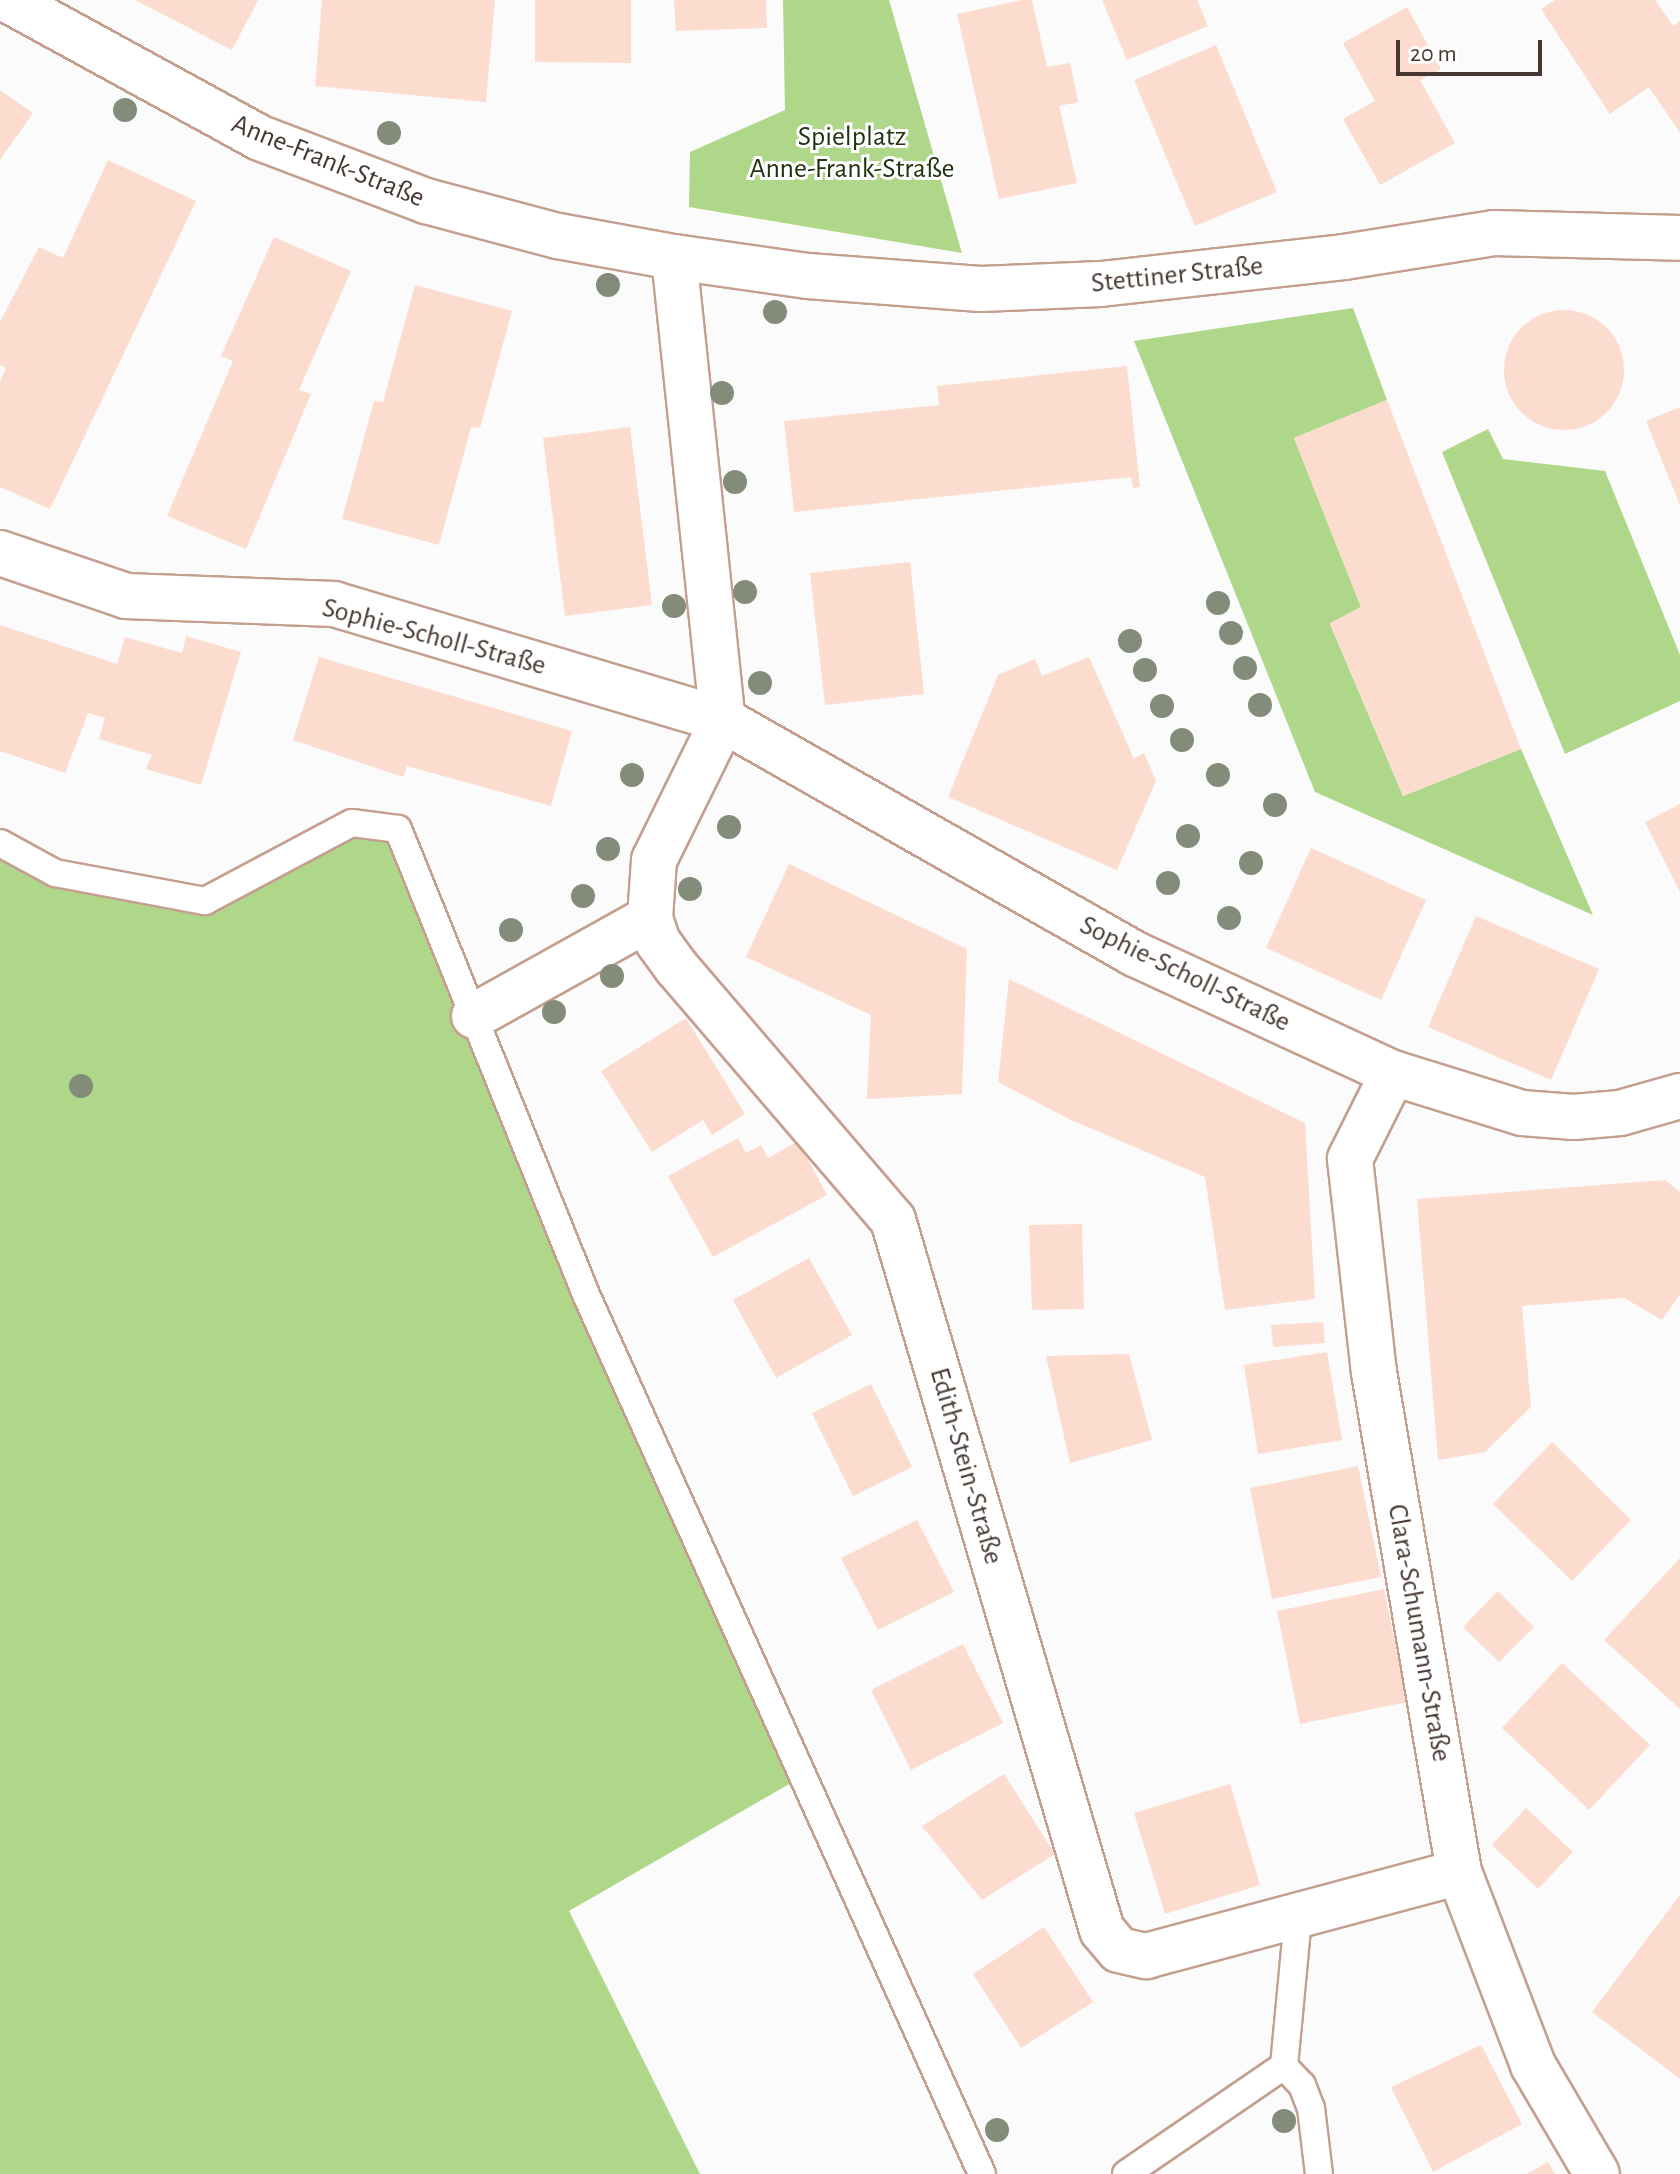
<!DOCTYPE html>
<html>
<head>
<meta charset="utf-8">
<style>
  body { margin:0 }
  #map { position:relative; width:1680px; height:2174px; overflow:hidden; background:#fbfbfb; font-family:"Alegreya Sans",sans-serif }
  div>[style] { position:absolute }
  .green>* { inset:0; background:#afd78a }
  .building>* { inset:0; background:#fcdccf }
  .round { border-radius:50% }
  .roads { filter:drop-shadow(2px 0 #c49f8f) drop-shadow(-2px 0 #c49f8f) drop-shadow(0 2px #c49f8f) drop-shadow(0 -2px #c49f8f) }
  .lane>* { height:26px; margin:-13px; padding:0 13px; transform-origin:13px; border-radius:13px; background:#fff }
  .street>* { height:44px; margin:-22px; padding:0 22px; transform-origin:22px; border-radius:22px; background:#fff }
  .trees>* { width:24px; height:24px; margin:-12px; border-radius:50%; background:#838c79 }
  span { translate:-50% -50%; white-space:nowrap; text-align:center; line-height:1.15; -webkit-text-stroke:6px #fff; paint-order:stroke }
  .park-label { font-size:28px; color:#21320e }
  .street-label { font-size:28px; color:#463730 }
  .scale { position:absolute; left:1396px; top:40px; width:146px; height:36px; box-sizing:border-box; border:4px solid #463730; border-top:0; padding-left:10px; font-size:24px; line-height:28px; white-space:nowrap; color:#463730; -webkit-text-stroke:6px #fff; paint-order:stroke }
</style>
</head>
<body>
<div id="map">
  <div class="green">
    <i style="clip-path:polygon(783px 0,889px 0,962px 253px,689px 207px,690px 152px,785px 110px)"></i>
    <i style="clip-path:polygon(1353px 308px,1387px 400px,1294px 438px,1361px 607px,1330px 624px,1403px 796px,1521px 749px,1593px 915px,1315px 792px,1134px 341px)"></i>
    <i style="clip-path:polygon(1488px 429px,1503px 459px,1605px 471px,1680px 655px,1680px 701px,1565px 754px,1442px 452px)"></i>
    <i style="clip-path:polygon(352px 823px,398px 829px,803px 1776px,569px 1911px,700px 2174px,0 2174px,0 843px,56px 873px,205px 901px)"></i>
  </div>
  <div class="building">
    <i style="clip-path:polygon(135px 0,258px 0,232px 50px)"></i>
    <i style="clip-path:polygon(322px 0,495px 0,486px 102px,315px 86px)"></i>
    <i style="clip-path:polygon(535px 0,631px 0,631px 63px,535px 62px)"></i>
    <i style="clip-path:polygon(674px 0,766px 0,767px 28px,676px 31px)"></i>
    <i style="clip-path:polygon(1021px 0,1032px 0,1047px 67px,1070px 63px,1078px 102px,1059px 106px,1077px 183px,999px 199px,957px 14px)"></i>
    <i style="clip-path:polygon(1102px 0,1197px 0,1208px 26px,1127px 60px)"></i>
    <i style="clip-path:polygon(1555px 0,1655px 0,1673px 26px,1680px 21px,1680px 133px,1649px 87px,1610px 114px,1541px 9px)"></i>
    <i style="clip-path:polygon(1407px 7px,1441px 69px,1420px 80px,1455px 143px,1380px 185px,1343px 119px,1375px 101px,1343px 43px)"></i>
    <i style="clip-path:polygon(1216px 45px,1277px 192px,1195px 226px,1134px 80px)"></i>
    <i style="clip-path:polygon(0 90px,33px 113px,0 160px)"></i>
    <i style="clip-path:polygon(108px 160px,196px 201px,50px 509px,0 487px,0 382px,6px 368px,0 365px,0 322px,39px 247px,63px 258px)"></i>
    <i style="clip-path:polygon(274px 237px,351px 271px,299px 390px,311px 394px,246px 549px,167px 516px,233px 361px,221px 356px)"></i>
    <i style="clip-path:polygon(415px 285px,512px 311px,480px 428px,471px 427px,439px 545px,342px 519px,374px 401px,383px 402px)"></i>
    <i class="round" style="left:1504px;top:310px;width:120px;height:120px"></i>
    <i style="clip-path:polygon(1127px 366px,1140px 487px,1133px 488px,1131px 477px,794px 512px,784px 421px,939px 405px,937px 386px)"></i>
    <i style="clip-path:polygon(1387px 400px,1521px 749px,1403px 796px,1330px 623px,1361px 607px,1294px 438px)"></i>
    <i style="clip-path:polygon(1680px 407px,1680px 505px,1646px 421px)"></i>
    <i style="clip-path:polygon(630px 427px,652px 605px,565px 616px,543px 438px)"></i>
    <i style="clip-path:polygon(910px 562px,924px 694px,825px 705px,810px 573px)"></i>
    <i style="clip-path:polygon(0 625px,117px 664px,125px 637px,182px 653px,186px 636px,241px 652px,201px 785px,146px 769px,152px 755px,99px 739px,105px 718px,88px 713px,65px 773px,0 751px)"></i>
    <i style="clip-path:polygon(319px 657px,572px 731px,551px 806px,407px 766px,403px 777px,293px 740px)"></i>
    <i style="clip-path:polygon(1089px 657px,1134px 759px,1144px 753px,1156px 781px,1117px 870px,948px 797px,998px 675px,1035px 659px,1042px 676px)"></i>
    <i style="clip-path:polygon(1680px 804px,1680px 892px,1645px 822px)"></i>
    <i style="clip-path:polygon(1311px 848px,1426px 900px,1381px 1000px,1266px 948px)"></i>
    <i style="clip-path:polygon(789px 864px,967px 949px,962px 1094px,867px 1099px,871px 1015px,746px 957px)"></i>
    <i style="clip-path:polygon(1476px 916px,1599px 969px,1551px 1080px,1428px 1027px)"></i>
    <i style="clip-path:polygon(1009px 979px,1305px 1123px,1315px 1299px,1225px 1310px,1205px 1177px,1069px 1119px,998px 1082px)"></i>
    <i style="clip-path:polygon(686px 1018px,745px 1114px,712px 1135px,703px 1120px,652px 1152px,601px 1071px)"></i>
    <i style="clip-path:polygon(738px 1138px,746px 1153px,761px 1145px,768px 1158px,798px 1141px,827px 1195px,713px 1257px,668px 1176px)"></i>
    <i style="clip-path:polygon(1665px 1180px,1680px 1192px,1680px 1294px,1662px 1320px,1624px 1298px,1522px 1306px,1531px 1407px,1485px 1452px,1438px 1460px,1417px 1199px)"></i>
    <i style="clip-path:polygon(1082px 1224px,1084px 1309px,1032px 1310px,1029px 1225px)"></i>
    <i style="clip-path:polygon(809px 1258px,852px 1335px,776px 1378px,733px 1300px)"></i>
    <i style="clip-path:polygon(1323px 1322px,1325px 1343px,1273px 1347px,1271px 1325px)"></i>
    <i style="clip-path:polygon(1327px 1352px,1342px 1440px,1258px 1454px,1244px 1365px)"></i>
    <i style="clip-path:polygon(1129px 1354px,1152px 1440px,1070px 1463px,1046px 1356px)"></i>
    <i style="clip-path:polygon(871px 1384px,912px 1467px,853px 1496px,812px 1413px)"></i>
    <i style="clip-path:polygon(1552px 1442px,1631px 1520px,1572px 1581px,1493px 1504px)"></i>
    <i style="clip-path:polygon(1358px 1466px,1381px 1577px,1272px 1599px,1250px 1488px)"></i>
    <i style="clip-path:polygon(917px 1520px,954px 1592px,878px 1630px,841px 1558px)"></i>
    <i style="clip-path:polygon(1680px 1558px,1680px 1709px,1604px 1640px)"></i>
    <i style="clip-path:polygon(1384px 1589px,1407px 1702px,1300px 1724px,1277px 1611px)"></i>
    <i style="clip-path:polygon(1498px 1591px,1534px 1627px,1499px 1662px,1463px 1627px)"></i>
    <i style="clip-path:polygon(963px 1644px,1003px 1723px,911px 1770px,871px 1690px)"></i>
    <i style="clip-path:polygon(1562px 1663px,1650px 1745px,1589px 1810px,1502px 1728px)"></i>
    <i style="clip-path:polygon(1004px 1774px,1055px 1854px,982px 1900px,922px 1826px)"></i>
    <i style="clip-path:polygon(1230px 1784px,1260px 1885px,1165px 1914px,1134px 1813px)"></i>
    <i style="clip-path:polygon(1526px 1808px,1573px 1852px,1538px 1889px,1492px 1845px)"></i>
    <i style="clip-path:polygon(1680px 1895px,1680px 2079px,1592px 2012px)"></i>
    <i style="clip-path:polygon(1044px 1927px,1093px 2002px,1021px 2048px,973px 1974px)"></i>
    <i style="clip-path:polygon(1481px 2045px,1522px 2124px,1433px 2172px,1391px 2087px)"></i>
    <i style="clip-path:polygon(1548px 2162px,1555px 2174px,1527px 2174px)"></i>
  </div>
  <div class="roads">
    <div class="lane">
      <i style="left:0;top:843px;width:63px;rotate:28.6deg"></i>
      <i style="left:55px;top:873px;width:153px;rotate:10.6deg"></i>
      <i style="left:205px;top:901px;width:166px;rotate:-28deg"></i>
      <i style="left:352px;top:823px;width:46px;rotate:7.4deg"></i>
      <i style="left:398px;top:829px;width:497px;rotate:68deg"></i>
      <i style="left:584px;top:1290px;width:969px;rotate:65.76deg"></i>
      <i style="left:1284px;top:2066px;width:26px;rotate:47deg"></i>
      <i style="left:1302px;top:2085px;width:25px;rotate:69deg"></i>
      <i style="left:1311px;top:2108px;width:66px;rotate:83.1deg"></i>
      <i style="left:1126px;top:2174px;width:191px;rotate:-34.4deg"></i>
      <i style="left:1284px;top:2066px;width:150px;rotate:-84.6deg"></i>
    </div>
    <div class="street">
      <i style="left:8px;top:0;width:287px;rotate:28.7deg"></i>
      <i style="left:260px;top:138px;width:178px;rotate:20.8deg"></i>
      <i style="left:426px;top:201px;width:137px;rotate:14.9deg"></i>
      <i style="left:558px;top:236px;width:118px;rotate:10.3deg"></i>
      <i style="left:674px;top:257px;width:135px;rotate:8.1deg"></i>
      <i style="left:808px;top:276px;width:173px;rotate:4.3deg"></i>
      <i style="left:981px;top:289px;width:120px;rotate:-2.4deg"></i>
      <i style="left:1101px;top:284px;width:244px;rotate:-6.3deg"></i>
      <i style="left:1344px;top:257px;width:152px;rotate:-9.1deg"></i>
      <i style="left:1494px;top:233px;width:186px;rotate:1.5deg"></i>
      <i style="left:674px;top:257px;width:466px;rotate:84deg"></i>
      <i style="left:723px;top:720px;width:156px;rotate:116.2deg"></i>
      <i style="left:654px;top:860px;width:58px;rotate:93.9deg"></i>
      <i style="left:650px;top:918px;width:25px;rotate:72deg"></i>
      <i style="left:658px;top:942px;width:32px;rotate:54deg"></i>
      <i style="left:677px;top:968px;width:332px;rotate:49.4deg"></i>
      <i style="left:893px;top:1220px;width:740px;rotate:73.6deg"></i>
      <i style="left:1102px;top:1930px;width:26px;rotate:50deg"></i>
      <i style="left:1119px;top:1950px;width:28px;rotate:13deg"></i>
      <i style="left:1146px;top:1956px;width:324px;rotate:-15deg"></i>
      <i style="left:0;top:553px;width:133px;rotate:18.8deg"></i>
      <i style="left:126px;top:596px;width:208px;rotate:2.2deg"></i>
      <i style="left:334px;top:604px;width:406px;rotate:16.6deg"></i>
      <i style="left:723px;top:720px;width:474px;rotate:29.6deg"></i>
      <i style="left:1135px;top:954px;width:284px;rotate:24.8deg"></i>
      <i style="left:1393px;top:1073px;width:135px;rotate:17.2deg"></i>
      <i style="left:1522px;top:1113px;width:52px;rotate:4.4deg"></i>
      <i style="left:1574px;top:1117px;width:46px;rotate:-5deg"></i>
      <i style="left:1620px;top:1113px;width:62px;rotate:-15.8deg"></i>
      <i style="left:474px;top:1016px;width:201px;rotate:-29.1deg"></i>
      <i style="left:1393px;top:1073px;width:96px;rotate:116.6deg"></i>
      <i style="left:1350px;top:1159px;width:214px;rotate:83.6deg"></i>
      <i style="left:1374px;top:1372px;width:507px;rotate:80.35deg"></i>
      <i style="left:1459px;top:1872px;width:207px;rotate:69deg"></i>
      <i style="left:1533px;top:2065px;width:126px;rotate:59.6deg"></i>
    </div>
  </div>
  <div class="trees">
    <i style="left:125px;top:110px"></i>
    <i style="left:389px;top:133px"></i>
    <i style="left:608px;top:285px"></i>
    <i style="left:775px;top:312px"></i>
    <i style="left:722px;top:393px"></i>
    <i style="left:735px;top:482px"></i>
    <i style="left:745px;top:592px"></i>
    <i style="left:1218px;top:603px"></i>
    <i style="left:674px;top:606px"></i>
    <i style="left:1231px;top:633px"></i>
    <i style="left:1130px;top:641px"></i>
    <i style="left:1245px;top:668px"></i>
    <i style="left:1145px;top:670px"></i>
    <i style="left:760px;top:683px"></i>
    <i style="left:1260px;top:705px"></i>
    <i style="left:1162px;top:706px"></i>
    <i style="left:1182px;top:740px"></i>
    <i style="left:632px;top:775px"></i>
    <i style="left:1218px;top:775px"></i>
    <i style="left:1275px;top:805px"></i>
    <i style="left:729px;top:827px"></i>
    <i style="left:1188px;top:836px"></i>
    <i style="left:608px;top:849px"></i>
    <i style="left:1251px;top:863px"></i>
    <i style="left:1168px;top:883px"></i>
    <i style="left:690px;top:889px"></i>
    <i style="left:583px;top:896px"></i>
    <i style="left:1229px;top:918px"></i>
    <i style="left:511px;top:930px"></i>
    <i style="left:612px;top:976px"></i>
    <i style="left:554px;top:1012px"></i>
    <i style="left:81px;top:1086px"></i>
    <i style="left:1284px;top:2121px"></i>
    <i style="left:997px;top:2130px"></i>
  </div>
  <div class="park-label">
    <span style="left:852px;top:153px">Spielplatz<br>Anne-Frank-Straße</span>
  </div>
  <div class="street-label">
    <span style="left:328px;top:161px;rotate:22deg">Anne-Frank-Straße</span>
    <span style="left:1177px;top:275px;rotate:-6deg">Stettiner Straße</span>
    <span style="left:434px;top:637px;rotate:15deg">Sophie-Scholl-Straße</span>
    <span style="left:1185px;top:974px;rotate:26deg">Sophie-Scholl-Straße</span>
    <span style="left:966px;top:1466px;rotate:74deg">Edith-Stein-Straße</span>
    <span style="left:1419px;top:1633px;rotate:80deg">Clara-Schumann-Straße</span>
  </div>
  <div class="scale">20 m</div>
</div>
</body>
</html>
